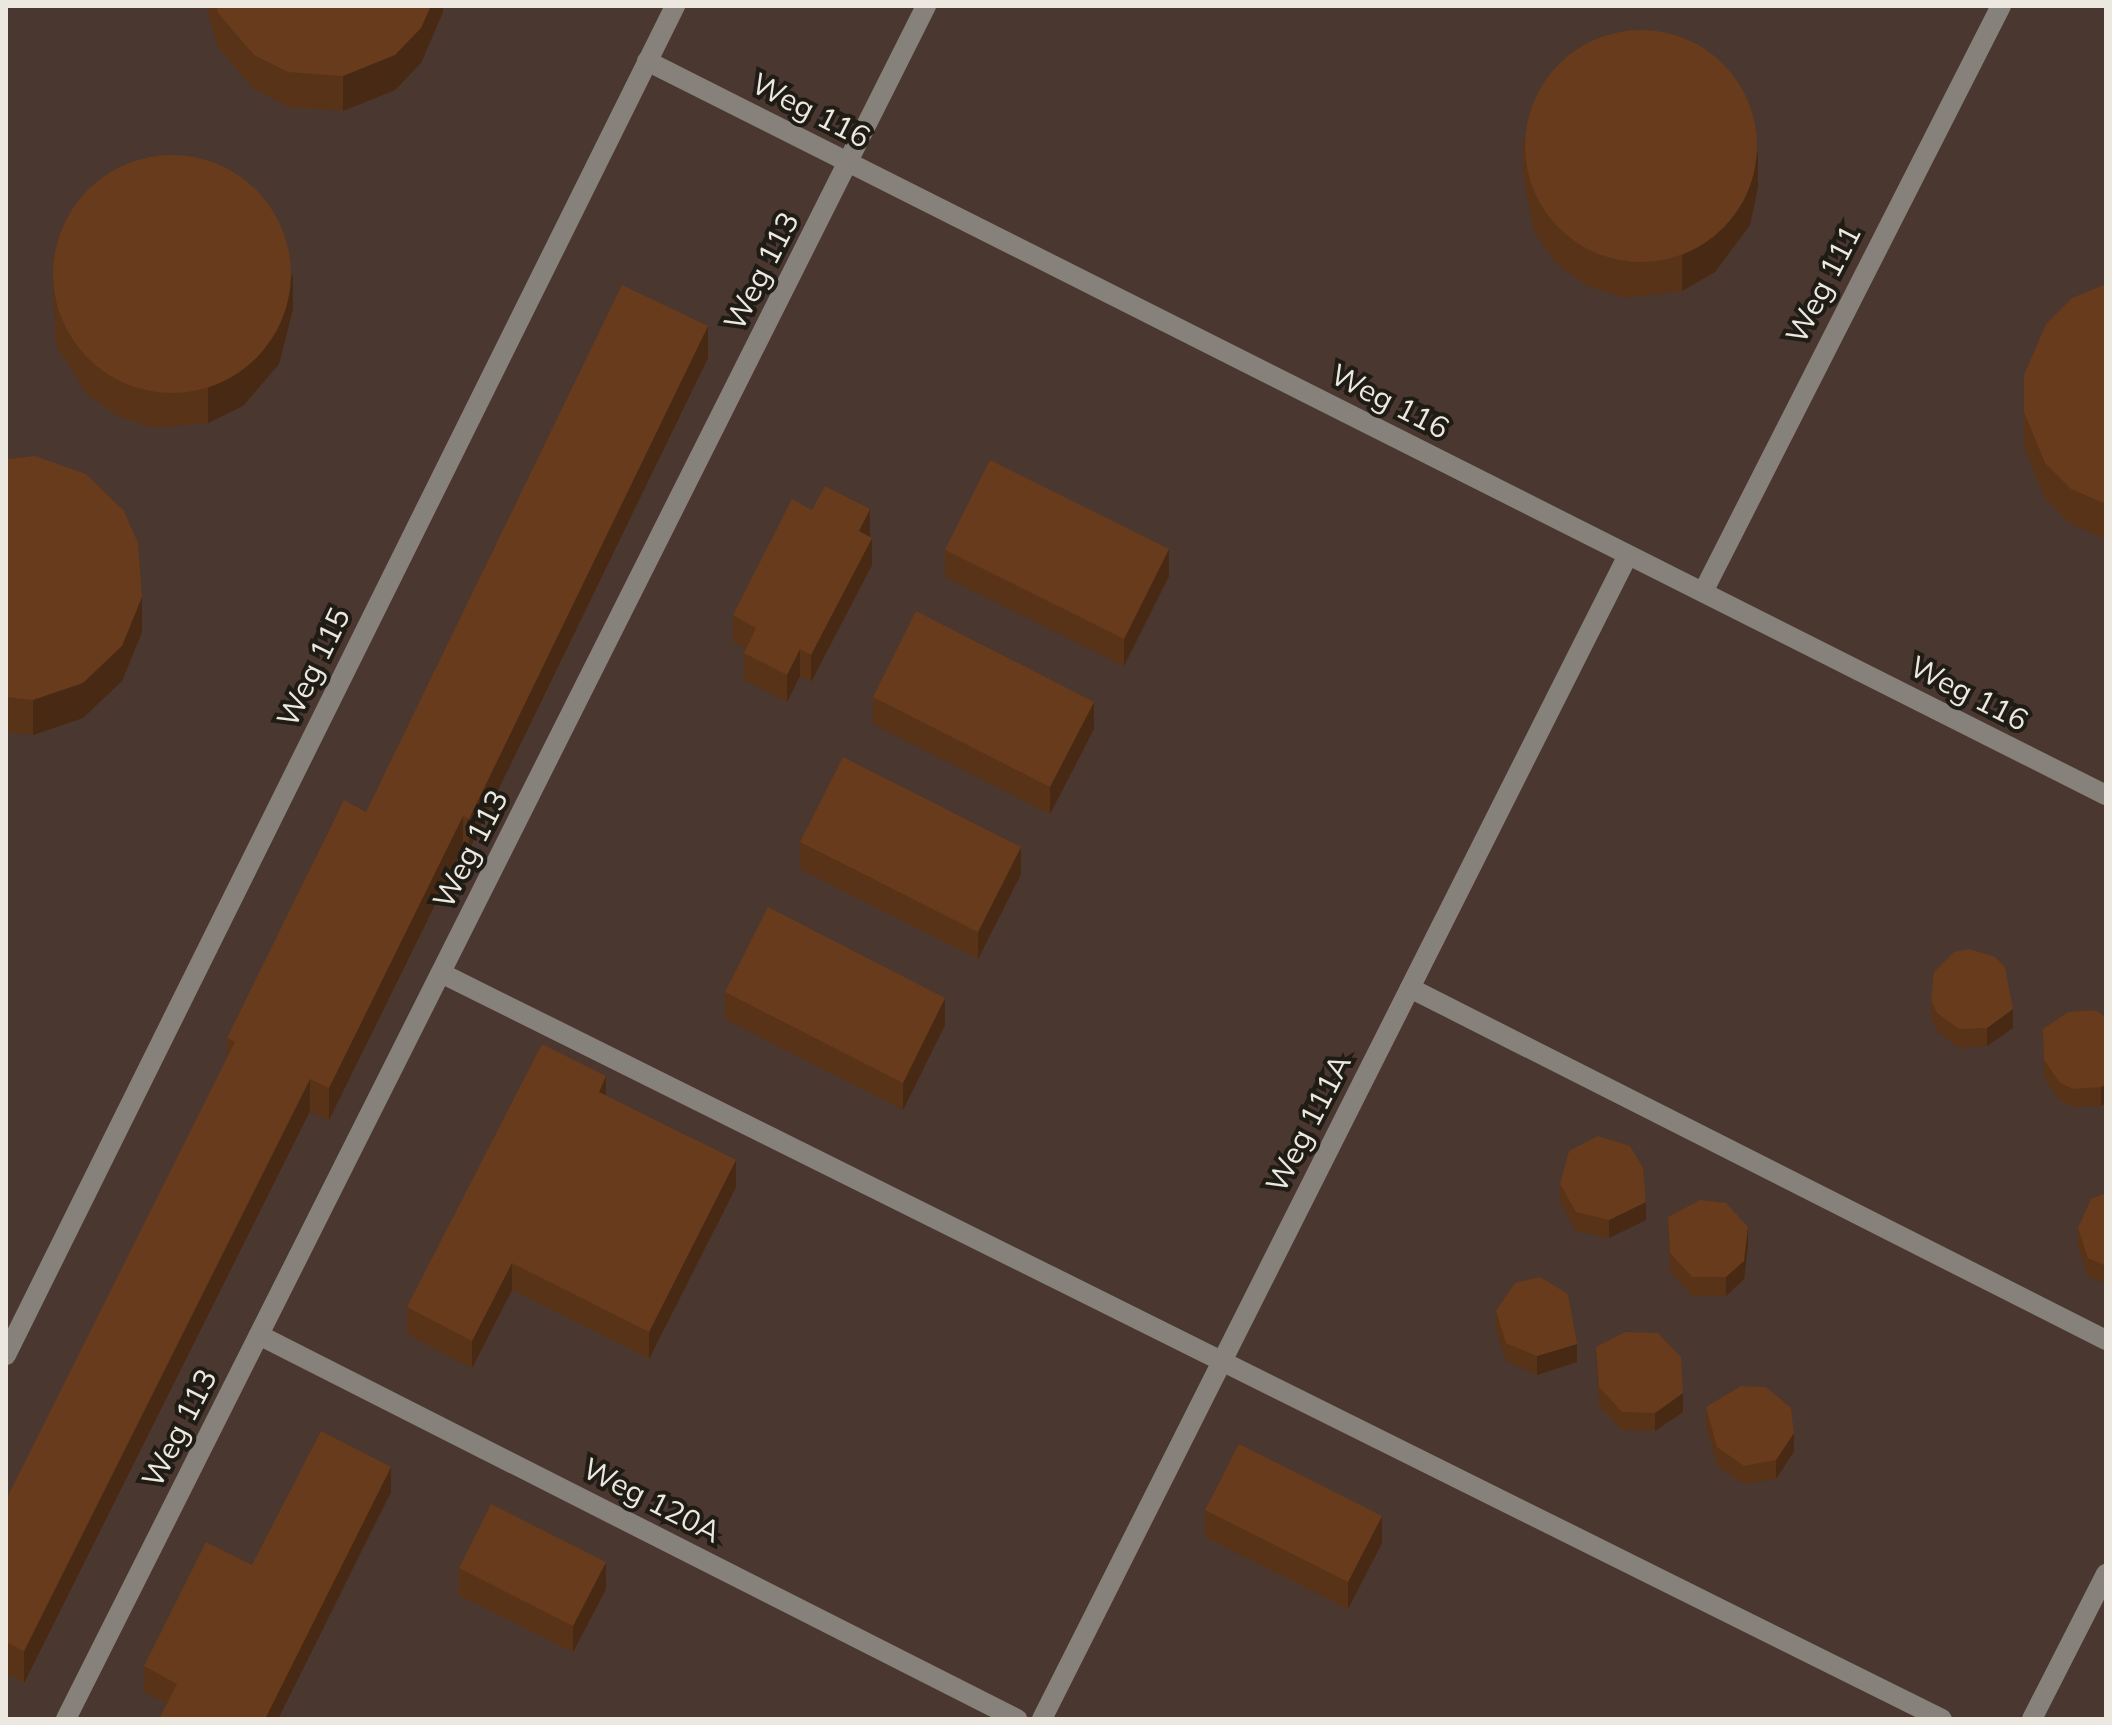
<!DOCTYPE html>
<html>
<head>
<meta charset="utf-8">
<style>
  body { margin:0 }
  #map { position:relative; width:2112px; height:1725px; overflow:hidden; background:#3a3426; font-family:Mulish,sans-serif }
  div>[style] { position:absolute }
  .industrial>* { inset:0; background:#4a372f }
  .minor>* { height:20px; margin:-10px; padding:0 10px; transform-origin:10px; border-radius:10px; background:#86817b }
  .wall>* { inset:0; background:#593317 }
  .shaded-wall>* { inset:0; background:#482913 }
  .building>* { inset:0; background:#673b1b }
  .round { border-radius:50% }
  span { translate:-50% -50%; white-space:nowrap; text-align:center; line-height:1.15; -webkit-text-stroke:8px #1f1c15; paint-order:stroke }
  .street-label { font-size:30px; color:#ece8df }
  .frame { position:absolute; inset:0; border:8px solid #ece8df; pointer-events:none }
</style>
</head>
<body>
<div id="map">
  <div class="industrial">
    <i style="clip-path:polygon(6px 6px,2106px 6px,2106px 1719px,6px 1719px)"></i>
  </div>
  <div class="minor">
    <i style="left:647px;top:61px;width:1633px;rotate:26.71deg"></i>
    <i style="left:1703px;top:592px;width:657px;rotate:-63.05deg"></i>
    <i style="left:441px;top:973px;width:1676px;rotate:26.43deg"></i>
    <i style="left:1410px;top:988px;width:780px;rotate:26.83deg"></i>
    <i style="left:259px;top:1335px;width:850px;rotate:26.87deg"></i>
    <i style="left:6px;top:1355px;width:1506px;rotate:-63.62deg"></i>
    <i style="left:66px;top:1719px;width:1917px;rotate:-63.34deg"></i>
    <i style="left:1042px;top:1719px;width:1303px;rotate:-63.28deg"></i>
    <i style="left:2032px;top:1719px;width:163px;rotate:-63deg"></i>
  </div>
  <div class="wall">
    <i style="clip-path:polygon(207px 6px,443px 6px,443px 12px,421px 63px,395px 90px,343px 111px,288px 107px,254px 89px,218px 47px,207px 11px)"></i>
    <i style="clip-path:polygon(1523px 140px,1758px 187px,1750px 225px,1715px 272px,1682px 291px,1625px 298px,1587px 286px,1556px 263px,1534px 232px,1523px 175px)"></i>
    <i style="clip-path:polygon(53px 254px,293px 309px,279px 364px,243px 406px,208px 423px,153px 428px,117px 416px,86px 393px,56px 345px,53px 289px)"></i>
    <i style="clip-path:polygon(2106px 284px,2106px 539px,2071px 524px,2045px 498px,2024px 447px,2024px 375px)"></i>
    <i style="clip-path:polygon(708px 358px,469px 850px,463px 848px,329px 1120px,310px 1111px,24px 1683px,6px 1673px,6px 1500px,227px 1058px,227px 1038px,366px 812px)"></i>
    <i style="clip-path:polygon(6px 459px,142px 632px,122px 681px,83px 718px,33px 735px,6px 732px)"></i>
    <i style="clip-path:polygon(812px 510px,870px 537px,872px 565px,811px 682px,800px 676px,787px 702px,744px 680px,744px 653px,746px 649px,733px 642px,733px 615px)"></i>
    <i style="clip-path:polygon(945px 550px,1169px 576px,1124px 666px,945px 577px)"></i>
    <i style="clip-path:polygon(873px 697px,1094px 729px,1050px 814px,873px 724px)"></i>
    <i style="clip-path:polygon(800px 842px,1021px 874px,978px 959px,800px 869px)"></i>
    <i style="clip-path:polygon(725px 992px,945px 1025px,903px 1110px,725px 1019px)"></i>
    <i style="clip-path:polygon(1931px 1000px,2013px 1028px,1987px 1046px,1959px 1048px,1937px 1031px,1931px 1018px)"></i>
    <i style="clip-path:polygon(2106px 1018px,2106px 1102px,2101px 1106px,2073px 1107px,2060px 1101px,2044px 1078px,2043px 1029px)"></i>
    <i style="clip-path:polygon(606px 1096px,736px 1187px,649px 1359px,512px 1290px,472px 1368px,407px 1334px,407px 1307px)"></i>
    <i style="clip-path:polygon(1560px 1184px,1646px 1220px,1609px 1238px,1576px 1231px,1560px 1202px)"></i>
    <i style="clip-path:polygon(2106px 1193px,2106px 1284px,2088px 1276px,2078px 1246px,2078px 1228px)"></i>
    <i style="clip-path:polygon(1668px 1217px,1748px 1246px,1744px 1279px,1726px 1296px,1692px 1296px,1670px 1271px)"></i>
    <i style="clip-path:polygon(1496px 1311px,1577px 1362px,1537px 1375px,1506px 1361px,1496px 1329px)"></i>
    <i style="clip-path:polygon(1596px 1347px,1683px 1412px,1655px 1431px,1622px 1430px,1599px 1406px)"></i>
    <i style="clip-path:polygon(1706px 1407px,1794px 1451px,1776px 1479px,1744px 1484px,1717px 1466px,1706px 1425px)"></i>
    <i style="clip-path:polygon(391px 1492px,278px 1719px,159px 1719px,167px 1704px,144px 1691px,144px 1666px,252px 1565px)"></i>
    <i style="clip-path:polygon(1205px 1510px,1382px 1543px,1348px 1609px,1205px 1537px)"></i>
    <i style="clip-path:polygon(459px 1568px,606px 1589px,573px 1652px,459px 1595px)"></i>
  </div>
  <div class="shaded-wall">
    <i style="clip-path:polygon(431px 6px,443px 6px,443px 12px,421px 63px,395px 90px,343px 111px,343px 76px)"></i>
    <i style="clip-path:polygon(1758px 152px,1758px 187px,1750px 225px,1715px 272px,1682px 291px,1682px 256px)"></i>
    <i style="clip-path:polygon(293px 274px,293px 309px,279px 364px,243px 406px,208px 423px,208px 388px)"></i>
    <i style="clip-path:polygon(708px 326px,708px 358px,469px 850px,469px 819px)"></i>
    <i style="clip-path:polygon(870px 509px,870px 536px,859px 558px,859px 531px)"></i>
    <i style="clip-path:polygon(872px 538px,872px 565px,811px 682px,811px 655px)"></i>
    <i style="clip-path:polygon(1169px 549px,1169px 576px,1124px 666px,1124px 639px)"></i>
    <i style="clip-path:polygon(142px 597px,142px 632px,122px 681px,83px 718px,33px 735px,33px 700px)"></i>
    <i style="clip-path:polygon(800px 649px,800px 676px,787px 702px,787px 675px)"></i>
    <i style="clip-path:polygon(1094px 702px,1094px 729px,1050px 814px,1050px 787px)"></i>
    <i style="clip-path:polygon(463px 816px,463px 848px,329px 1120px,329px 1088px)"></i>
    <i style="clip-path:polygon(1021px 847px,1021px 874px,978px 959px,978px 932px)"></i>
    <i style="clip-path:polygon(945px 998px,945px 1025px,903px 1110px,903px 1083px)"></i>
    <i style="clip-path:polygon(2013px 1009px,2013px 1028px,1987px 1046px,1987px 1028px)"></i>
    <i style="clip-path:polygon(606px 1076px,606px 1103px,599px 1092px)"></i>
    <i style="clip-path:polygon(310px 1079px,310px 1111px,24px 1683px,24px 1651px)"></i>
    <i style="clip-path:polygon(2106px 1084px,2106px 1102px,2101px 1106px,2101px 1087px)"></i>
    <i style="clip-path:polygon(736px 1160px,736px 1187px,649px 1359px,649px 1332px)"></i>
    <i style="clip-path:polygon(1646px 1202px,1646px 1220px,1609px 1238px,1609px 1220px)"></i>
    <i style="clip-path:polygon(1748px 1227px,1748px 1246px,1744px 1279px,1726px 1296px,1726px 1277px)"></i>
    <i style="clip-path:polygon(512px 1263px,512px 1290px,472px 1368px,472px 1341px)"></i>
    <i style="clip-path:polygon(1577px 1344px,1577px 1362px,1537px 1375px,1537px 1356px)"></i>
    <i style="clip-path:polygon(1683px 1393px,1683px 1412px,1655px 1431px,1655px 1413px)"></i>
    <i style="clip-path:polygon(1794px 1433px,1794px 1451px,1776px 1479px,1776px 1460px)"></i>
    <i style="clip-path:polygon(391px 1467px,391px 1492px,278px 1719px,265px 1719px)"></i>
    <i style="clip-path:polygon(1382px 1516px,1382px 1543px,1348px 1609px,1348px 1582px)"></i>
    <i style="clip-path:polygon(606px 1562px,606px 1589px,573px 1652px,573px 1626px)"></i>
  </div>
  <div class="building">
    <i style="clip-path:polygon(216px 6px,431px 6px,421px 28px,395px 55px,343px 76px,288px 72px,254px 55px,218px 13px)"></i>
    <i class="round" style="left:1525px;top:30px;width:232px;height:232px"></i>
    <i class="round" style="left:53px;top:155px;width:238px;height:238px"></i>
    <i style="clip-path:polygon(2106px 284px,2106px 504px,2071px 489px,2045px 463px,2024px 412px,2024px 375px,2046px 324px,2072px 298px)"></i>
    <i style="clip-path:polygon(622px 285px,708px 326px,469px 819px,463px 816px,329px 1088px,310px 1079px,24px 1651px,6px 1642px,6px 1500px,235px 1042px,227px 1038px,344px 800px,366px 812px)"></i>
    <i style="clip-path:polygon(35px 456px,86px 474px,124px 511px,138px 543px,142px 597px,122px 646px,83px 683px,33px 700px,6px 697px,6px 459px)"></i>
    <i style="clip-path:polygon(990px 460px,1169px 549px,1124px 639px,945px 550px)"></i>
    <i style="clip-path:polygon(825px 486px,870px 509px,859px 531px,872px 538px,811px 655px,800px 649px,787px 675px,744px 653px,756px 628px,733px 615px,792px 499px,812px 510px)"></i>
    <i style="clip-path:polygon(916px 611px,1094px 702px,1050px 787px,873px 697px)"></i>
    <i style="clip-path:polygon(843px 757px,1021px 847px,978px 932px,800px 842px)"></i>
    <i style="clip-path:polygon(768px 907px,945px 998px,903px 1083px,725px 992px)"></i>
    <i style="clip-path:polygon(1969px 949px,1995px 957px,2005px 967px,2013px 1009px,1987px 1028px,1959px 1029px,1937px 1013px,1931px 1000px,1934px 972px,1954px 952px)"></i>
    <i style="clip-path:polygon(2096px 1010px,2106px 1018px,2106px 1084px,2101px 1087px,2073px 1089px,2060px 1083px,2044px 1060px,2043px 1029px,2068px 1012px)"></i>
    <i style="clip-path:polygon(542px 1044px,606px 1076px,599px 1092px,736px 1160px,649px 1332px,512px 1263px,472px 1341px,407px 1307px)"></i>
    <i style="clip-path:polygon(1598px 1136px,1630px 1146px,1643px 1168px,1646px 1202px,1609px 1220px,1576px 1212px,1560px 1184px,1569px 1151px)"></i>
    <i style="clip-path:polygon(2106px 1193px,2106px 1266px,2088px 1258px,2078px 1228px,2091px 1199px)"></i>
    <i style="clip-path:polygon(1700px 1200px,1726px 1203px,1748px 1227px,1744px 1261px,1726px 1277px,1692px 1277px,1670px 1253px,1668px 1217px)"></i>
    <i style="clip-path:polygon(1540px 1277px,1568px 1294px,1577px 1344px,1537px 1356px,1506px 1343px,1496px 1311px,1515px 1283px)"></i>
    <i style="clip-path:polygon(1625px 1332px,1658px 1333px,1681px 1357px,1683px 1393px,1655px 1413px,1622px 1412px,1599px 1387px,1596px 1347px)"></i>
    <i style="clip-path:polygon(1741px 1386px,1766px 1387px,1791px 1408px,1794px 1433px,1776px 1460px,1744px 1466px,1717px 1447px,1706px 1407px)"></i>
    <i style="clip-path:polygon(321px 1431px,391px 1467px,265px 1719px,159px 1719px,177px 1684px,144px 1666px,206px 1542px,252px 1565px)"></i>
    <i style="clip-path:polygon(1239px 1444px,1382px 1516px,1348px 1582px,1205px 1510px)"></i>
    <i style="clip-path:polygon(491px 1504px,606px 1562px,573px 1626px,459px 1568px)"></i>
  </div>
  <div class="street-label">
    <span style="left:811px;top:110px;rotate:27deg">Weg 116</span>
    <span style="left:761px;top:271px;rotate:-63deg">Weg 113</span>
    <span style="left:1823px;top:284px;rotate:-63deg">Weg 111</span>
    <span style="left:1390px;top:401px;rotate:27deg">Weg 116</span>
    <span style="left:313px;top:667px;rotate:-64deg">Weg 115</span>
    <span style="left:1969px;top:693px;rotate:27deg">Weg 116</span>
    <span style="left:470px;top:849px;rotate:-63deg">Weg 113</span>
    <span style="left:1308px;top:1123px;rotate:-63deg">Weg 111A</span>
    <span style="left:179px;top:1428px;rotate:-63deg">Weg 113</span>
    <span style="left:652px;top:1500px;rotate:27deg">Weg 120A</span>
  </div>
  <div class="frame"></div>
</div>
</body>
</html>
